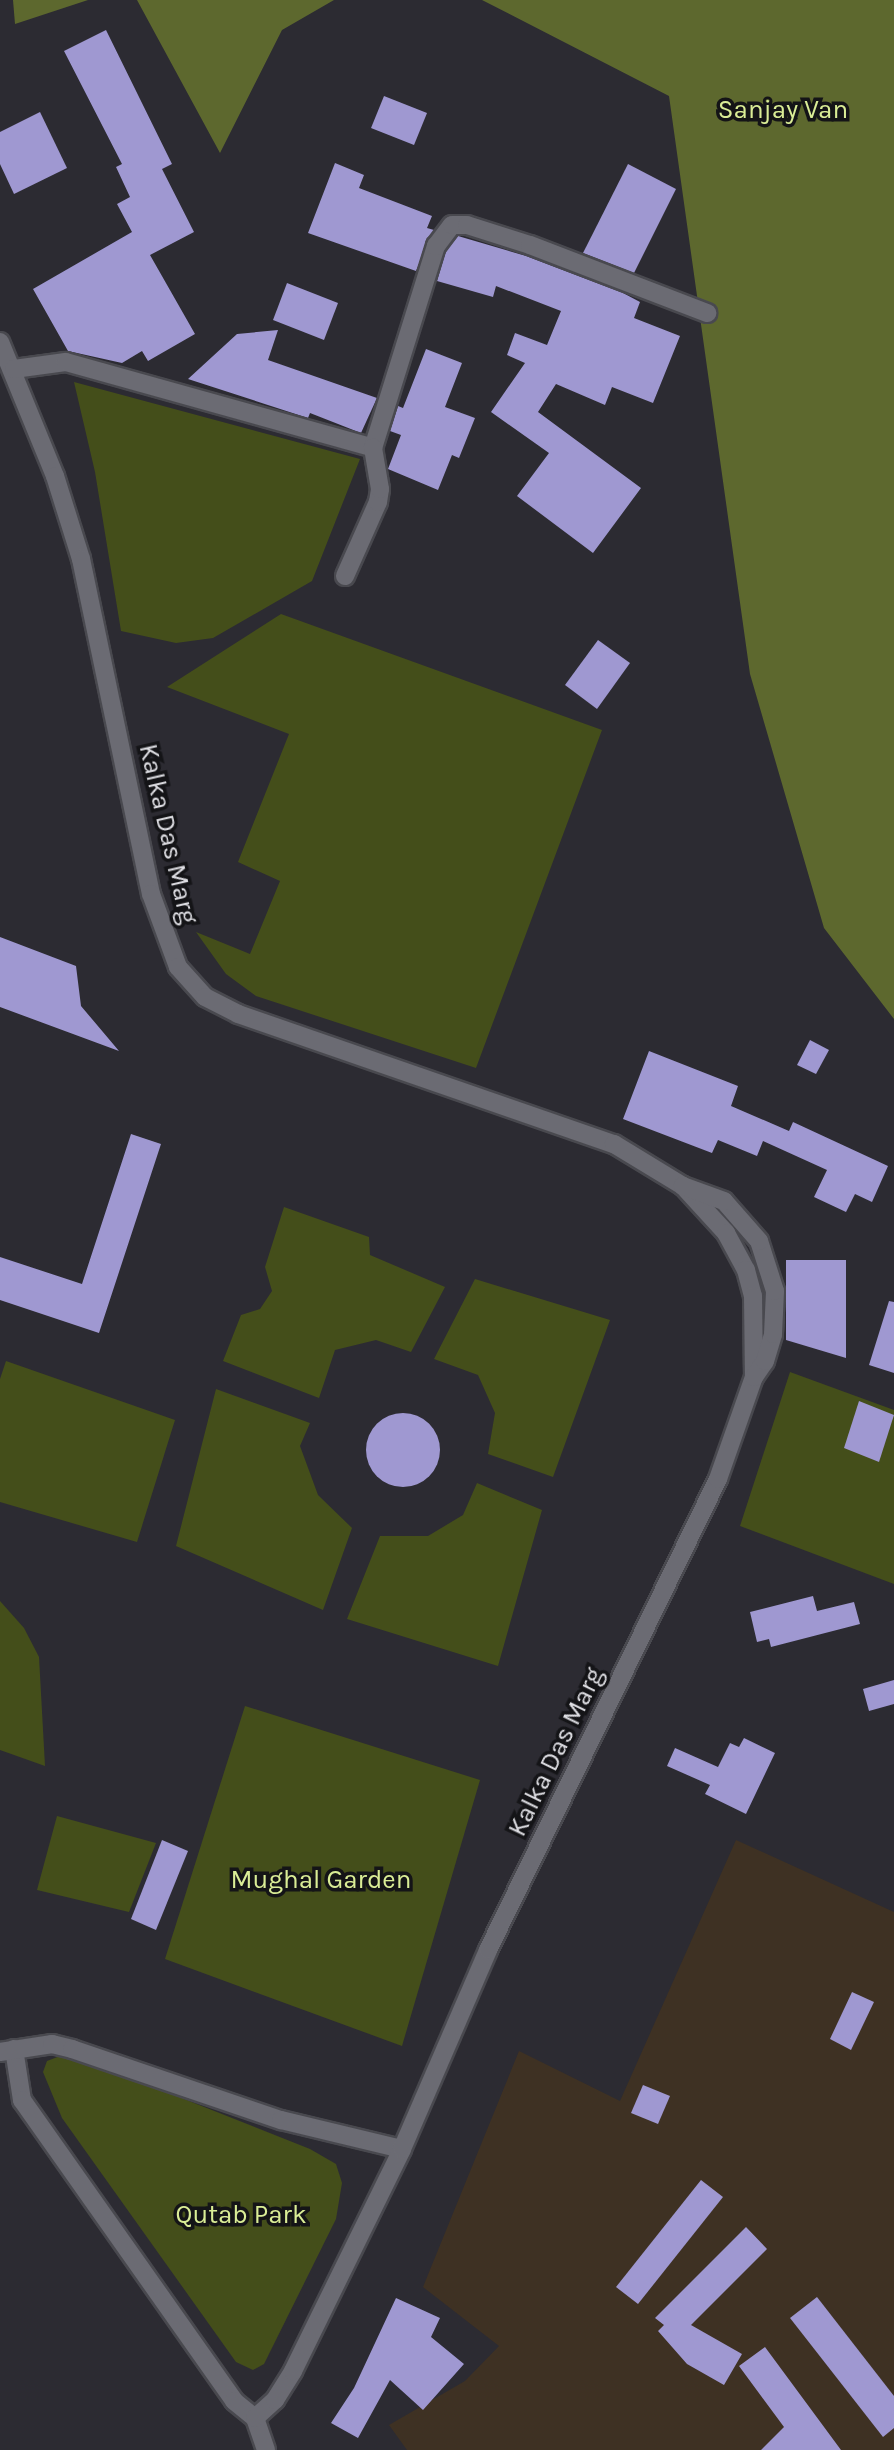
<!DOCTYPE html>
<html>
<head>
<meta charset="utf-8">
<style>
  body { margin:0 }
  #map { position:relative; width:894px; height:2450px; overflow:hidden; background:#2c2b32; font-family:Karla,sans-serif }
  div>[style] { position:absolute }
  .education>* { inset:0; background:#3e3123 }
  .green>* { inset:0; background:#444e1a }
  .forest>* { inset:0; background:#5d682e }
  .building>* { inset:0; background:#9f98d1 }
  .round { border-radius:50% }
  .roads { filter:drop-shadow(2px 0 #49494f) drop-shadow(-2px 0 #49494f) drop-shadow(0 2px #49494f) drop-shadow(0 -2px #49494f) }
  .minor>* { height:18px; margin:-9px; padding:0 9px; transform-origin:9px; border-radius:9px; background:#6b6b73 }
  span { translate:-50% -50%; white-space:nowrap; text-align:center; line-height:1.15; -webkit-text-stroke:7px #141417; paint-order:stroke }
  .park-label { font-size:26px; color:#daed96 }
  .street-label { font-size:26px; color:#dfdfe4 }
</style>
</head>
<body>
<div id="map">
  <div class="education">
    <i style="clip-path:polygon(736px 1840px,894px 1912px,894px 2450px,407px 2450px,389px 2425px,465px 2381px,499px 2346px,423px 2287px,519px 2051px,620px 2101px)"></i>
  </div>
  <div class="green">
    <i style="clip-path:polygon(74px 382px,360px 459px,312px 581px,213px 638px,176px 643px,121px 631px,95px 472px)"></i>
    <i style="clip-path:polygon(281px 614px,602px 730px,476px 1068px,256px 996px,226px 974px,196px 932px,250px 954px,280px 881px,238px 862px,289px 734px,167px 687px)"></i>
    <i style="clip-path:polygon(284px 1207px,369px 1237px,370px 1255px,445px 1287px,411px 1352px,376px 1340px,335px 1350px,319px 1398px,223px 1361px,241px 1315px,260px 1309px,272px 1291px,265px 1267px)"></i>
    <i style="clip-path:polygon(475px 1279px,610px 1320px,553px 1477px,488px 1454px,495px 1413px,478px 1375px,434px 1359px)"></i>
    <i style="clip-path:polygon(6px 1361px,175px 1420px,137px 1542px,0 1502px,0 1379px)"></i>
    <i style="clip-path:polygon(790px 1372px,894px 1410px,894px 1584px,740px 1526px)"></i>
    <i style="clip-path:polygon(216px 1389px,310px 1423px,300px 1446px,318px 1495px,352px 1528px,323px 1610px,176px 1546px)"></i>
    <i style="clip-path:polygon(477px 1483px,542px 1510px,498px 1666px,347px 1619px,380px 1536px,428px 1536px,463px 1515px)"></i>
    <i style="clip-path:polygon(0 1601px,24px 1628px,39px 1657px,45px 1766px,0 1750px)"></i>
    <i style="clip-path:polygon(245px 1706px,480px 1780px,402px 2046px,165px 1959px)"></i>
    <i style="clip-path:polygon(57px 1816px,156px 1843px,129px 1912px,37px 1890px)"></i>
    <i style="clip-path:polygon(68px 2053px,310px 2149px,336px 2164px,342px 2183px,336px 2219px,264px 2364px,253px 2370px,236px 2362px,62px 2118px,43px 2072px,47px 2061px)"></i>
  </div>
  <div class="forest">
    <i style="clip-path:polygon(13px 0,88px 0,15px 24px)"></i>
    <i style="clip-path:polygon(137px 0,334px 0,282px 30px,220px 153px)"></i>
    <i style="clip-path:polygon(482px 0,894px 0,894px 1019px,824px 928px,750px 674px,669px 96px)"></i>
  </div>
  <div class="building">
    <i style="clip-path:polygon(106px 30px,172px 164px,162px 169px,194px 232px,150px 255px,195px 334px,148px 361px,142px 351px,122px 363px,68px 351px,33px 289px,132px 232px,117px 204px,130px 197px,116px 167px,122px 164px,64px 51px)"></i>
    <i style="clip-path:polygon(384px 96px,427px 113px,414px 145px,371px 128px)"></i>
    <i style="clip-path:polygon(40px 112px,67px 168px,14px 194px,0 164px,0 132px)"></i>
    <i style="clip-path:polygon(335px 163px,364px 175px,359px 188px,432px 216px,427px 228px,434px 230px,416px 271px,308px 233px)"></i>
    <i style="clip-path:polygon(628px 164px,676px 189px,634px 273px,583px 253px)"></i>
    <i style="clip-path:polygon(458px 236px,526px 256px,623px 293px,640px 302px,634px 318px,680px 336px,653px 403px,612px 387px,605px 405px,556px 384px,538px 412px,641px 488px,593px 553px,517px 496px,549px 453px,491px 412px,525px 363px,507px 355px,515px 333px,547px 345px,561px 311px,496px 286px,493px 297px,437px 281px,446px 251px)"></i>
    <i style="clip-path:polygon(287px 283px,338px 303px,324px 340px,273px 320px)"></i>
    <i style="clip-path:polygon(278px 330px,268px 360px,377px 398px,361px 433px,310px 413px,308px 418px,188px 379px,237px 334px)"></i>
    <i style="clip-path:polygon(426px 349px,462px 363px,445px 407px,475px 418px,459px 458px,452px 455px,438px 490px,388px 469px,401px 435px,390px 431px,398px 406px,403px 408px)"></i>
    <i style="clip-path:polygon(598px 640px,630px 663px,597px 709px,565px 685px)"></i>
    <i style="clip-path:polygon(0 937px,76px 966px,81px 1006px,119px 1051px,0 1007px)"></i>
    <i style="clip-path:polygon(810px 1040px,829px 1050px,816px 1074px,797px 1065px)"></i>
    <i style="clip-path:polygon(649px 1051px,738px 1086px,731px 1106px,789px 1131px,793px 1122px,888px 1166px,872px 1202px,855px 1194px,846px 1212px,814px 1197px,827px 1170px,763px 1141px,757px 1156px,718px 1140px,712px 1153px,623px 1119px)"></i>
    <i style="clip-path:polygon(131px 1134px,161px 1144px,99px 1333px,0 1300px,0 1257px,82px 1284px)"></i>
    <i style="clip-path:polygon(786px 1260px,846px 1260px,846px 1358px,786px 1340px)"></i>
    <i style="clip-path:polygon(889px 1301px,894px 1302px,894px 1373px,869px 1365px)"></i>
    <i style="clip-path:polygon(859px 1401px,894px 1415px,879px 1462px,844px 1448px)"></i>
    <i class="round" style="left:366px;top:1413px;width:74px;height:74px"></i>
    <i style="clip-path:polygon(813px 1596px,817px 1611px,854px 1602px,860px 1624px,771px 1647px,769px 1639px,757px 1642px,750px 1612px)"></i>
    <i style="clip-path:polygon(894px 1680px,894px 1704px,869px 1711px,863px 1689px)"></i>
    <i style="clip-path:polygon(744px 1738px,775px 1753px,746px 1814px,705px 1794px,710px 1785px,667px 1766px,675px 1748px,718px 1767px,730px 1743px,739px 1747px)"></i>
    <i style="clip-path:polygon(162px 1840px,188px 1851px,156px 1930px,131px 1919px)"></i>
    <i style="clip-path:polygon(852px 1992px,874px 2002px,851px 2050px,830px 2039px)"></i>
    <i style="clip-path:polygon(643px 2085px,670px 2096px,658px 2124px,631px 2113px)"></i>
    <i style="clip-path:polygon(701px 2180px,723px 2197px,638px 2304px,616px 2287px)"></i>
    <i style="clip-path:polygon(746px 2227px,767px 2249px,691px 2325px,742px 2354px,724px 2385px,687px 2364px,658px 2331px,664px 2325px,655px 2318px)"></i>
    <i style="clip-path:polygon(817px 2297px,894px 2396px,894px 2428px,883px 2437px,790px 2318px)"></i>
    <i style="clip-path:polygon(396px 2298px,440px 2318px,431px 2337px,464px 2364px,423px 2410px,390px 2380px,358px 2438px,331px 2423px,354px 2388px)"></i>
    <i style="clip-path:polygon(765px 2347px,841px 2450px,761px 2450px,784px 2427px,739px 2366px)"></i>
  </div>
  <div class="roads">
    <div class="minor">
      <i style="left:0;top:342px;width:145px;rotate:67.7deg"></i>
      <i style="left:55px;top:476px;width:87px;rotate:72.6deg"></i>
      <i style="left:81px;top:559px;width:342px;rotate:78.2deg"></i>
      <i style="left:151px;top:894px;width:78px;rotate:69.7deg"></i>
      <i style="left:178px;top:967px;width:40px;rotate:48deg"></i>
      <i style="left:205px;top:997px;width:37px;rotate:27deg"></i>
      <i style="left:238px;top:1014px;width:398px;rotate:19.1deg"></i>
      <i style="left:614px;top:1144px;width:81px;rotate:31.3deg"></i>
      <i style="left:683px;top:1186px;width:64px;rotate:47.5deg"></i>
      <i style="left:726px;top:1233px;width:42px;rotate:61.6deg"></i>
      <i style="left:746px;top:1270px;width:27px;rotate:75deg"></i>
      <i style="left:753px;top:1296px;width:81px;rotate:89.3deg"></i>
      <i style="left:14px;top:369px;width:52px;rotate:-7.7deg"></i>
      <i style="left:66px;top:362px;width:319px;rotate:15.6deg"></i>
      <i style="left:373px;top:448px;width:212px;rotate:-72.7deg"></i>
      <i style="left:436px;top:246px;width:26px;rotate:-53deg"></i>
      <i style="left:452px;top:225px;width:15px"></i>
      <i style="left:467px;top:225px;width:66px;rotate:17.6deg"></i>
      <i style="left:530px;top:245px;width:190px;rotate:21deg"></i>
      <i style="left:345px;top:576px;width:81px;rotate:-66deg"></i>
      <i style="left:378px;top:502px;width:13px;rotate:-81deg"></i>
      <i style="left:380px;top:489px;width:42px;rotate:-99.7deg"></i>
      <i style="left:14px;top:2049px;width:52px;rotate:81.1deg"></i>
      <i style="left:22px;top:2100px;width:368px;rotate:54.8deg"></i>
      <i style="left:234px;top:2401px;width:27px;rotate:39deg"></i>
      <i style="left:255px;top:2418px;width:34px;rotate:71deg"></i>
      <i style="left:0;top:2052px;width:53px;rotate:-8.7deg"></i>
      <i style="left:52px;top:2044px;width:21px;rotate:14deg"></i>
      <i style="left:72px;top:2049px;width:221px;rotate:18.8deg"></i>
      <i style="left:281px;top:2120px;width:124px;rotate:13.5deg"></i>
      <i style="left:255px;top:2418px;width:27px;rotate:-42deg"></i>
      <i style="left:275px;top:2400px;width:34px;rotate:-58deg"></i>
      <i style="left:293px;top:2371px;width:247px;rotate:-63.8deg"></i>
      <i style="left:402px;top:2149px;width:217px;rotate:-66.6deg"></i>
      <i style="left:488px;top:1950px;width:524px;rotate:-63.97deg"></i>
      <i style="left:718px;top:1479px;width:108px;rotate:-70.6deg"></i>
      <i style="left:754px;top:1377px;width:19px;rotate:-55deg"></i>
      <i style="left:765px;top:1361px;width:28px;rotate:-73deg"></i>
      <i style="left:773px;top:1334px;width:43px;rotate:-87.3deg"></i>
      <i style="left:775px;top:1291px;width:52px;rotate:-107.7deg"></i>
      <i style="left:759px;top:1241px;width:53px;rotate:-131.2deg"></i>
      <i style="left:724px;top:1201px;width:44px;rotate:-159.9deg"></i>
    </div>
  </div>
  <div class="park-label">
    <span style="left:783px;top:110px">Sanjay Van</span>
    <span style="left:321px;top:1880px">Mughal Garden</span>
    <span style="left:241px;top:2215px">Qutab Park</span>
  </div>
  <div class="street-label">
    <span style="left:168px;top:834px;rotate:77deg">Kalka Das Marg</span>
    <span style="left:556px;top:1752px;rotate:-64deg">Kalka Das Marg</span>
  </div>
</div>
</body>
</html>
